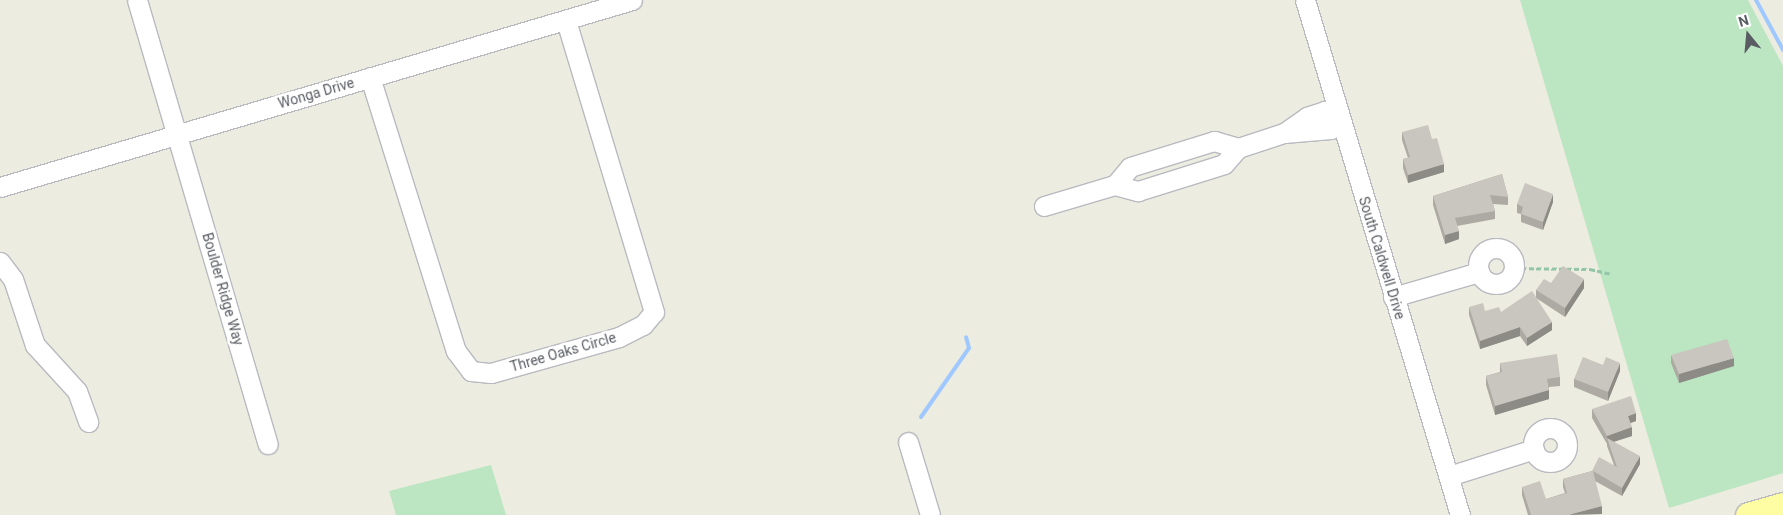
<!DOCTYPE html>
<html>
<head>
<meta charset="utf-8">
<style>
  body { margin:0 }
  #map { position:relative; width:1783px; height:515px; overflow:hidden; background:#edece0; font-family:Roboto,sans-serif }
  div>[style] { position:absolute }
  .green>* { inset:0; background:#bbe6c1 }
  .stream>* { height:4px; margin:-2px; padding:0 2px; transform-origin:2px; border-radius:2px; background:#9ec8ff }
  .path>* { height:2.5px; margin-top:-1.25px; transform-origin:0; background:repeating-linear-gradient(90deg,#93c5a8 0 5px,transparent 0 7.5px) }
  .roads { filter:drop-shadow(1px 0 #b8bac0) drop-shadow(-1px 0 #b8bac0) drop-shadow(0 1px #b8bac0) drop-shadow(0 -1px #b8bac0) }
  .minor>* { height:19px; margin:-9.5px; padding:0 9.5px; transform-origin:9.5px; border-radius:9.5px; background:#fff }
  .minor>.ring { margin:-9.5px; padding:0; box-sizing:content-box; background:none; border:19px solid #fff; border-radius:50% }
  .major>* { height:25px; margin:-12.5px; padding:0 12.5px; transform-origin:12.5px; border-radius:12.5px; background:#fffda3 }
  .wall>* { inset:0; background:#acaaa3 }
  .shaded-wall>* { inset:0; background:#8c8b85 }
  .building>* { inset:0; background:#c8c6be }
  span { translate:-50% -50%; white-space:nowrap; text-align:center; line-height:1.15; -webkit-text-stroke:5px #fff; paint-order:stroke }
  .street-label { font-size:14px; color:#595c62 }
  .north { position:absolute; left:1723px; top:10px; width:50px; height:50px; -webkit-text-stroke:4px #fff; paint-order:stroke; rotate:343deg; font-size:14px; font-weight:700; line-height:20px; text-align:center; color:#595c62 }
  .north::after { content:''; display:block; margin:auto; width:18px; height:22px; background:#595c62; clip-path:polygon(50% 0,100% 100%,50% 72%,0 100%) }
</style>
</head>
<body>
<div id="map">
  <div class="green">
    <i style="clip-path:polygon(1520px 0,1748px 0,1783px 66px,1783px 473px,1669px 508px)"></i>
    <i style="clip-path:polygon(491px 465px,506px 515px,396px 515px,389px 491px)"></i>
  </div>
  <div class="stream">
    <i style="left:1756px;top:0;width:57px;rotate:61.6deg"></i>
    <i style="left:921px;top:417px;width:84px;rotate:-55.2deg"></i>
    <i style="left:969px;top:348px;width:11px;rotate:-105deg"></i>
  </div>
  <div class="path">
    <i style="left:1514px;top:268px;width:76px;rotate:0.8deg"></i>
    <i style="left:1590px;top:269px;width:22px;rotate:13deg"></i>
  </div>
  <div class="roads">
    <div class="minor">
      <i style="left:137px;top:0;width:463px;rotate:73.6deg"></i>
      <i style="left:1305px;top:0;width:538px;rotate:73.25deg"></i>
      <i style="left:370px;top:77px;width:287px;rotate:72.6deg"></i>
      <i style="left:456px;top:351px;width:25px;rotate:53deg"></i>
      <i style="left:471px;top:371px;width:20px;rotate:6deg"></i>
      <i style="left:491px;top:373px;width:133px;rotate:-15.7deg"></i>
      <i style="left:619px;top:337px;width:27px;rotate:-27deg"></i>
      <i style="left:643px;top:325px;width:17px;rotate:-50deg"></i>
      <i style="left:654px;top:312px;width:305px;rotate:-106.8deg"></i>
      <i style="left:1115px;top:185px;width:23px;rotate:-50deg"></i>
      <i style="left:1130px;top:167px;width:88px;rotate:-17.2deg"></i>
      <i style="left:1214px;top:141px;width:25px;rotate:16deg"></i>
      <i style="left:0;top:187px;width:659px;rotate:-16.48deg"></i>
      <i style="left:1044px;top:206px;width:74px;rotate:-16.5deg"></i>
      <i style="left:1115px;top:185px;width:24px;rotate:15deg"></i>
      <i style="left:1138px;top:191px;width:90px;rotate:-17.4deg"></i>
      <i style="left:1224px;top:164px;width:21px;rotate:-49deg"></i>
      <i style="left:1238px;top:148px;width:48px;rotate:-18.1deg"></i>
      <i style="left:1284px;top:133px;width:47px;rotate:-4.9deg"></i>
      <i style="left:1331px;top:129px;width:16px;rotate:-60deg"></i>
      <i style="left:1339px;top:115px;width:15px;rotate:-164deg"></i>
      <i style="left:1325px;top:111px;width:19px;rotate:162deg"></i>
      <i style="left:1307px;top:117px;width:28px;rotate:145deg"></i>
      <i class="ring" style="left:1478px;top:248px;width:17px;height:17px"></i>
      <i style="left:0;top:262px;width:21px;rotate:53deg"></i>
      <i style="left:13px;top:279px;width:70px;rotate:71.6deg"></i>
      <i style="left:35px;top:345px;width:62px;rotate:47.6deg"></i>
      <i style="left:77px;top:391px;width:33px;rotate:70deg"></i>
      <i style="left:1393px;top:297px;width:90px;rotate:-16.2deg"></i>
      <i class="ring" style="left:1533px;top:428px;width:15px;height:15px"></i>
      <i style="left:908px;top:442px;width:76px;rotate:73.2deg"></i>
      <i style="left:1449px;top:476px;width:89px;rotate:-17.6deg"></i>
    </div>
    <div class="major">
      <i style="left:1748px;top:515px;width:36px;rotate:-16deg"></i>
    </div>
  </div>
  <div class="wall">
    <i style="clip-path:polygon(1402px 132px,1432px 139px,1444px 172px,1408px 183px,1403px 168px,1403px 159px,1408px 158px,1402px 140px)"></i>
    <i style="clip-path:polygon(1502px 174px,1508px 197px,1508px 205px,1493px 204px,1495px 211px,1495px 219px,1457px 226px,1459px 239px,1445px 244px,1433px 205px,1433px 196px)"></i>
    <i style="clip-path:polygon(1553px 202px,1543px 230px,1521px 222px,1521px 214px,1517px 213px,1517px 204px)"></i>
    <i style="clip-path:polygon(1551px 283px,1584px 288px,1565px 317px,1536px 298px,1536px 290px)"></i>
    <i style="clip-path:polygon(1469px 307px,1485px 311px,1501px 312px,1552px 330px,1527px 346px,1520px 336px,1480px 349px,1469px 315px)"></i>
    <i style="clip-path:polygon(1671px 355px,1734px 366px,1679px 383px,1671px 363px)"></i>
    <i style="clip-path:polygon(1500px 363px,1560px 377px,1560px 386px,1549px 387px,1549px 399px,1495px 415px,1486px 385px,1486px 376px,1500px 372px)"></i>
    <i style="clip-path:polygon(1603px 365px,1620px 371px,1608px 401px,1574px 387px,1574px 379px)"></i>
    <i style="clip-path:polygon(1592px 409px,1636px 421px,1630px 423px,1632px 436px,1614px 442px,1640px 464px,1622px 496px,1595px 481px,1602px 514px,1528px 515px,1522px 495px,1522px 487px,1546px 499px,1565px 493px,1563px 487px,1563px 479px,1614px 465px,1607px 446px,1607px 444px,1592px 418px)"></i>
  </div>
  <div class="shaded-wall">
    <i style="clip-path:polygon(1444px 164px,1444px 172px,1408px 183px,1408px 175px)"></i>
    <i style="clip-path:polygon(1553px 194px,1553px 202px,1543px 230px,1543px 222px)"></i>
    <i style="clip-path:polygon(1459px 231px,1459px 239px,1445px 244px,1445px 235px)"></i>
    <i style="clip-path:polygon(1584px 279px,1584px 288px,1565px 317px,1565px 308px)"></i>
    <i style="clip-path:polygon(1552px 322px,1552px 330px,1527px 346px,1527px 338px)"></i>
    <i style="clip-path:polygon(1520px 327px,1520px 336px,1480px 349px,1480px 341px)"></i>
    <i style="clip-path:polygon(1734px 358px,1734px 366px,1679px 383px,1679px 374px)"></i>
    <i style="clip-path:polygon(1620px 363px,1620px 371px,1608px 401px,1608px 392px)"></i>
    <i style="clip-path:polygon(1549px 390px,1549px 399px,1495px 415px,1495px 406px)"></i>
    <i style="clip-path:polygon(1636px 413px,1636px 421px,1628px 424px,1628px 416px)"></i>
    <i style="clip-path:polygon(1632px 427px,1632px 436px,1609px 443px,1607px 438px,1607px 444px,1607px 436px)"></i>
    <i style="clip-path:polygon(1640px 456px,1640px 464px,1622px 496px,1622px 488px)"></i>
    <i style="clip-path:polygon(1602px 506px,1602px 514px,1568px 515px)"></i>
  </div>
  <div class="building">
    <i style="clip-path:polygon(1428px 125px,1432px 139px,1437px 138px,1444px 164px,1408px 175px,1403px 159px,1410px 157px,1402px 132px)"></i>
    <i style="clip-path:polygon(1502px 174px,1508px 197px,1490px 195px,1495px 211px,1455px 218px,1459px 231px,1445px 235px,1433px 196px)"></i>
    <i style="clip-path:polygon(1525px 183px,1553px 194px,1543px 222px,1521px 214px,1523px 207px,1517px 204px)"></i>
    <i style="clip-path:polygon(1563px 266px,1584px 279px,1565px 308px,1536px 290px,1544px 279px,1551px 283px)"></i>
    <i style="clip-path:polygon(1532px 291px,1552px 322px,1527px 338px,1520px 327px,1480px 341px,1469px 307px,1483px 303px,1485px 311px,1499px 307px,1501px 312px)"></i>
    <i style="clip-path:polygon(1727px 339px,1734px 358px,1679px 374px,1671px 355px)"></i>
    <i style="clip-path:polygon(1557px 354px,1560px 377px,1547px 379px,1549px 390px,1495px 406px,1486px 376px,1502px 372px,1500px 363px)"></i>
    <i style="clip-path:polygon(1583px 357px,1603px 365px,1606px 357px,1620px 363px,1608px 392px,1574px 379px)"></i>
    <i style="clip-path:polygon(1631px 396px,1636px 413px,1628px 416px,1632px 427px,1607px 436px,1592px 409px)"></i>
    <i style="clip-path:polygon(1607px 438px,1640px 456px,1622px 488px,1593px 471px,1602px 506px,1568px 515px,1531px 515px,1522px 487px,1540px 481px,1546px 499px,1567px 493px,1563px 479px,1592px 471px,1599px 457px,1617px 467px)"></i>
  </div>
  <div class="street-label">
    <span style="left:316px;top:93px;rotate:-16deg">Wonga Drive</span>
    <span style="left:1382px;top:258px;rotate:73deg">South Caldwell Drive</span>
    <span style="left:223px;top:289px;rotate:74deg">Boulder Ridge Way</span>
    <span style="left:563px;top:352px;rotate:-16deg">Three Oaks Circle</span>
  </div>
  <div class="north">N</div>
</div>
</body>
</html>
